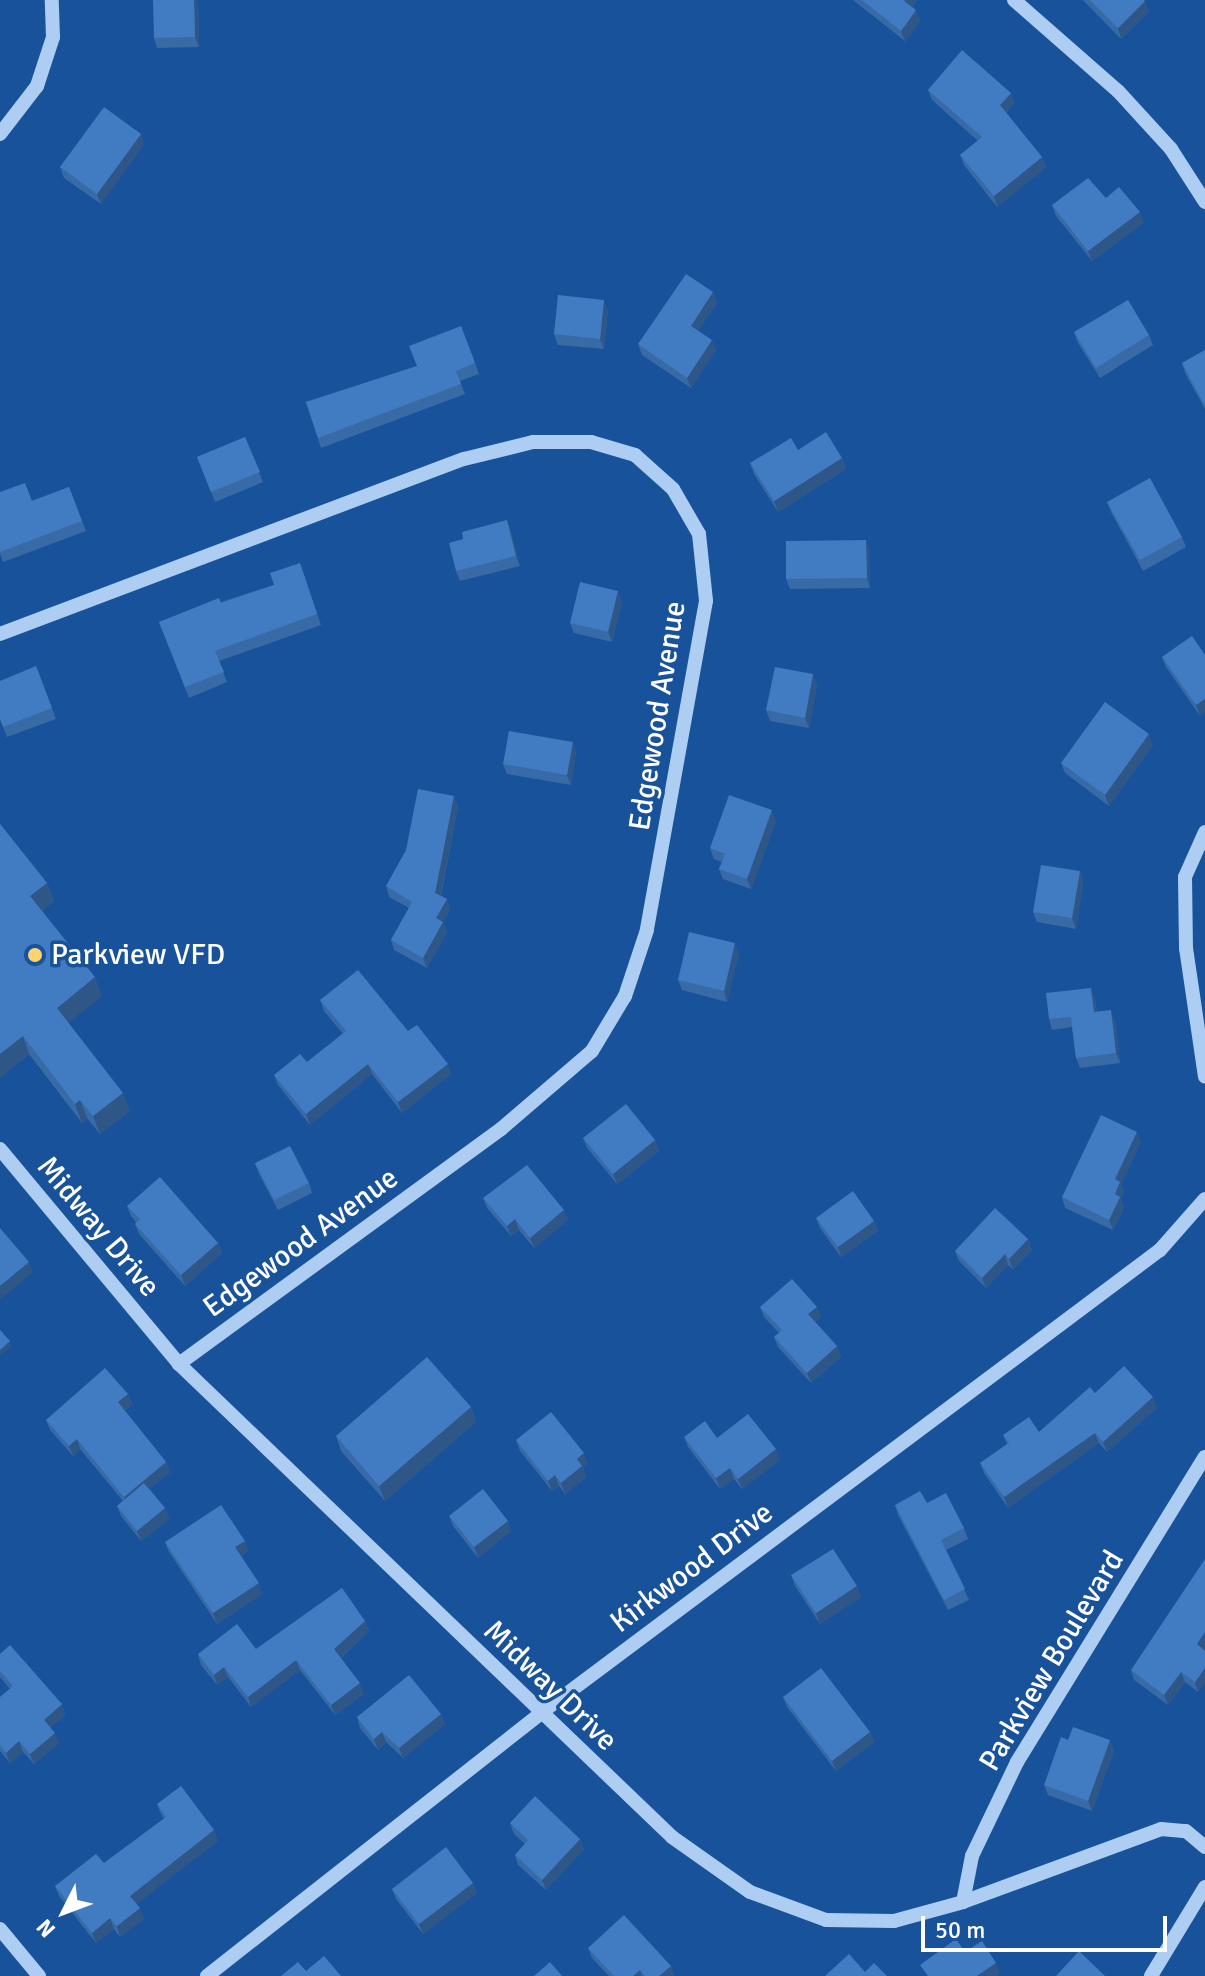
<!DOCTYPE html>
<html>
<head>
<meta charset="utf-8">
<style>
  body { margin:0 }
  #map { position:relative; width:1205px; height:1976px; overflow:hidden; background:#18529b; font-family:Signika,sans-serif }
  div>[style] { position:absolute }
  .minor>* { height:14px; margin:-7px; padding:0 7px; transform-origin:7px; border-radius:7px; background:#aecdf2 }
  .wall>* { inset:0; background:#386aa6 }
  .shaded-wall>* { inset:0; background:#2e5687 }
  .building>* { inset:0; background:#417bc1 }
  .dots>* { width:22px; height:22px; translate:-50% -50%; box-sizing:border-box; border:4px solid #18529b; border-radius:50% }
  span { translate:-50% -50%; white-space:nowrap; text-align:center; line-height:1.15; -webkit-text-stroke:7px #18529b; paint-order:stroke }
  .street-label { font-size:30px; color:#fff }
  .poi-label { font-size:30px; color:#fff }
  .left { translate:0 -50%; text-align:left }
  .north { position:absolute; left:24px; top:1872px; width:80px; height:80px; -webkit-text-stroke:6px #18529b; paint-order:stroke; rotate:228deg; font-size:22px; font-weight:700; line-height:32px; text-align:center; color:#fff }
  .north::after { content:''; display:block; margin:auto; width:28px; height:36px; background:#fff; clip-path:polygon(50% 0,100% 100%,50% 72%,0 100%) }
  .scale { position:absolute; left:921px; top:1916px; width:246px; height:36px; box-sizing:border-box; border:4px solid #fff; border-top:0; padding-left:10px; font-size:24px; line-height:28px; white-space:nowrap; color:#fff; -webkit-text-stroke:6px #18529b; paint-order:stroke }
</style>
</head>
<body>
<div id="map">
  <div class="minor">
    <i style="left:1014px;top:0;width:138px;rotate:41.2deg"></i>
    <i style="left:1118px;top:91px;width:79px;rotate:47.6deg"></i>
    <i style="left:1171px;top:149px;width:63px;rotate:57.3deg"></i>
    <i style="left:0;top:134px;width:61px;rotate:-52.4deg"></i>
    <i style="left:37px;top:86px;width:52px;rotate:-71.9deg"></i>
    <i style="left:53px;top:37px;width:37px;rotate:-92deg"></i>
    <i style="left:0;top:634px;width:496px;rotate:-20.7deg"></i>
    <i style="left:464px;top:459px;width:71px;rotate:-13.8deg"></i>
    <i style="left:533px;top:442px;width:58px"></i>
    <i style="left:591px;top:442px;width:46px;rotate:16.5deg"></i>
    <i style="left:635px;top:455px;width:51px;rotate:41.8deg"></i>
    <i style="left:673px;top:489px;width:52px;rotate:60deg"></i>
    <i style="left:699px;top:534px;width:67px;rotate:84deg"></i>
    <i style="left:706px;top:601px;width:334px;rotate:100.2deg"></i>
    <i style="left:647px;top:930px;width:70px;rotate:108.4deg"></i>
    <i style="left:625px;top:996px;width:64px;rotate:121deg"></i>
    <i style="left:592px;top:1051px;width:120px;rotate:139.4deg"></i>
    <i style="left:501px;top:1129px;width:399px;rotate:143.9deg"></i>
    <i style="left:1205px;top:832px;width:49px;rotate:114deg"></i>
    <i style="left:1185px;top:877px;width:71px;rotate:89.2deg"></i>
    <i style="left:1186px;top:948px;width:130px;rotate:81.6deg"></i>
    <i style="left:0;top:1149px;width:280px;rotate:50.2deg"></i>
    <i style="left:179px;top:1364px;width:683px;rotate:43.81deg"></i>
    <i style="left:672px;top:1837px;width:95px;rotate:35.2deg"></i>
    <i style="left:750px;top:1892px;width:81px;rotate:20.2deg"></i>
    <i style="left:826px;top:1920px;width:68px;rotate:0.8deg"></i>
    <i style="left:894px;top:1921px;width:72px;rotate:-15.4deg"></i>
    <i style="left:963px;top:1902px;width:211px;rotate:-20.2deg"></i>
    <i style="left:1161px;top:1829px;width:25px;rotate:5deg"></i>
    <i style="left:1186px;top:1831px;width:25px;rotate:40deg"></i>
    <i style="left:963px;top:1902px;width:47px;rotate:-78.9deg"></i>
    <i style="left:972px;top:1856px;width:104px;rotate:-64.4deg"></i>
    <i style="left:1017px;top:1762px;width:358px;rotate:-58.4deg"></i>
    <i style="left:0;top:1929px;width:61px;rotate:50.3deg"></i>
    <i style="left:207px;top:1976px;width:425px;rotate:-38.2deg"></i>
    <i style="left:541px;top:1713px;width:773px;rotate:-36.8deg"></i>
    <i style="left:1160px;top:1250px;width:68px;rotate:-48.6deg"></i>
    <i style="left:1151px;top:1976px;width:104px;rotate:-58.8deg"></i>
  </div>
  <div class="wall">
    <i style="clip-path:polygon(194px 0,197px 0,198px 2px,199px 47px,157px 48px,154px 38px)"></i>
    <i style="clip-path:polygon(853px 0,917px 0,912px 7px,920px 21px,905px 41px)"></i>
    <i style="clip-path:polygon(1083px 0,1144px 0,1149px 11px,1121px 39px)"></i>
    <i style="clip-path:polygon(928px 90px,1011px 93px,1014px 103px,1006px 113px,1042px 157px,1046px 167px,997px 207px,964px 165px,960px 155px,978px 141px,932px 100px)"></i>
    <i style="clip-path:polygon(141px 134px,144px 144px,101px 204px,64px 178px,60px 167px)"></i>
    <i style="clip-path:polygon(1106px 198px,1144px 222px,1092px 261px,1056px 216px,1052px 205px)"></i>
    <i style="clip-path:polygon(713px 292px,717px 303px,698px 331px,716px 350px,691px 388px,642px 355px,638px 344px)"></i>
    <i style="clip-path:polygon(608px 310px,604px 349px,558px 345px,554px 334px)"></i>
    <i style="clip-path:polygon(461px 326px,479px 374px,460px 381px,465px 394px,321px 448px,306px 402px,417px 366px)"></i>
    <i style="clip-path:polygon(1074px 332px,1149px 335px,1153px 345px,1100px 378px,1078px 343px)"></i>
    <i style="clip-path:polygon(1205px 350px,1205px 409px,1185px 373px,1182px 363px)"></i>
    <i style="clip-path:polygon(245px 437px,263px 482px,215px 502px,197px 457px)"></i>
    <i style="clip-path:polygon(842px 458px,846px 469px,778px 512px,754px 474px,750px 463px)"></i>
    <i style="clip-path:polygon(69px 487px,86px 531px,3px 562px,0 554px,0 492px,32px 501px)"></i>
    <i style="clip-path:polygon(1107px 502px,1182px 537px,1186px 547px,1143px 571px,1111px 512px)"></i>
    <i style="clip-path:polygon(507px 520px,520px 566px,460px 581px,456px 571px,463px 539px)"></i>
    <i style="clip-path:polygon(866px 540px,870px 551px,870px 588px,790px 589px,786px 579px)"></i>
    <i style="clip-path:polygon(300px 563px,321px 625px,219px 661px,227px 682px,189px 698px,159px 622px,274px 585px)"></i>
    <i style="clip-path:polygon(622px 602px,612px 642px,574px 633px,570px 623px)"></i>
    <i style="clip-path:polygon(1192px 636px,1200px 716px,1166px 667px,1162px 657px)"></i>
    <i style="clip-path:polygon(36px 666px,56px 719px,7px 737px,0 719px)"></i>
    <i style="clip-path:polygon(813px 674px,817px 685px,809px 728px,770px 721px,766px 710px)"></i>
    <i style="clip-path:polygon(1153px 745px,1109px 806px,1065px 773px,1061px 763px)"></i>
    <i style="clip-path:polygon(576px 752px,571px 785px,507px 774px,503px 764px)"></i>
    <i style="clip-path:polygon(458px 806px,441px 896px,447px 899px,450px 909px,443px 922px,447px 932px,427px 968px,394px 950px,391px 940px,409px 908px,389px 897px,386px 886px)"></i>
    <i style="clip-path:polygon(776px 821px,751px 889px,723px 879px,719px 869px,722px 862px,714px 859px,710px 848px)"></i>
    <i style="clip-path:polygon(0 824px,47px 883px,54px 901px,42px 911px,102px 996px,68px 1023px,130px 1111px,100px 1134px,87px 1118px,82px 1123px,29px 1054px,0 1078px)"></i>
    <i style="clip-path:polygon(1080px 871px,1083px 881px,1076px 929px,1037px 922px,1033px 912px)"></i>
    <i style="clip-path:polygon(739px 953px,727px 1002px,682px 990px,678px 980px)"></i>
    <i style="clip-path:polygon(1095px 998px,1097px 1012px,1115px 1020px,1120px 1063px,1080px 1068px,1076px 1058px,1072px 1027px,1052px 1030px,1049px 1019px)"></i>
    <i style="clip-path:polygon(320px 1000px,408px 1031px,451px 1074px,402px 1113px,372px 1074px,310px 1125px,278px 1085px,274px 1075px,307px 1062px,343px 1034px,324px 1011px)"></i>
    <i style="clip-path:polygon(583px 1138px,655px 1140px,659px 1151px,617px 1184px,587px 1148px)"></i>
    <i style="clip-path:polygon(1141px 1142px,1121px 1184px,1124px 1192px,1121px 1199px,1124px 1208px,1113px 1230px,1065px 1208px,1062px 1197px)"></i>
    <i style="clip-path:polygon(255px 1163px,309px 1183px,312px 1193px,278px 1210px,259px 1174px)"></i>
    <i style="clip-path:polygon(483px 1198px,568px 1220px,534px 1248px,519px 1230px,511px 1236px,487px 1208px)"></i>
    <i style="clip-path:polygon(127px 1206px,218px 1243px,222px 1253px,185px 1286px,139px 1234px,135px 1224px,136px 1222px,131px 1216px)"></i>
    <i style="clip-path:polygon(816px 1218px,874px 1221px,878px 1231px,841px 1257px,820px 1228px)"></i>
    <i style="clip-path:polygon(1028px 1239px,1032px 1250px,1013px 1269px,1008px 1265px,986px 1288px,959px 1261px,955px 1251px)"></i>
    <i style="clip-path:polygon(760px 1307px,821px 1317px,815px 1322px,837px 1346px,841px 1357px,811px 1383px,778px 1347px,774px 1337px,779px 1333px,764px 1317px)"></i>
    <i style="clip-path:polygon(1095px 1393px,1157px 1408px,1107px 1452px,1099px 1443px,1008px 1508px,984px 1473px,980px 1463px,1007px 1444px,1003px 1435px,1039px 1432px)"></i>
    <i style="clip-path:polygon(128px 1394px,132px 1404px,125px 1411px,166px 1462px,170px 1472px,149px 1489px,165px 1508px,169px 1519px,141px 1541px,121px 1516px,117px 1506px,123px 1501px,80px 1449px,73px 1456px,50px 1430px,46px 1420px)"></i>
    <i style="clip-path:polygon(471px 1407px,476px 1422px,385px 1501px,341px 1451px,336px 1436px)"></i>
    <i style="clip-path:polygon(684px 1437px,717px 1438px,780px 1460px,742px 1489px,734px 1479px,720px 1489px,688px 1447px)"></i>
    <i style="clip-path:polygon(516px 1440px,588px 1463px,583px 1467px,586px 1477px,565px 1494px,559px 1486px,552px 1491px,520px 1451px)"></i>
    <i style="clip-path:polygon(895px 1505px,964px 1528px,968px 1539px,946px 1550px,969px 1600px,948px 1610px,898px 1515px)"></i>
    <i style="clip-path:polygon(449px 1516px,508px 1521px,511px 1531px,478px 1558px,453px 1526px)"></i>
    <i style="clip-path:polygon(245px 1541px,248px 1551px,241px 1556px,262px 1594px,217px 1624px,169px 1552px,165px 1542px)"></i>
    <i style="clip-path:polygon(791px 1575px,861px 1597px,820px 1624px,795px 1586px)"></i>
    <i style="clip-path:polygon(365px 1621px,369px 1631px,341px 1658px,364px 1694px,335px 1715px,300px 1670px,251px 1707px,228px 1677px,217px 1685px,201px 1665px,198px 1654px,256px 1649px)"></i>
    <i style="clip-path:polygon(1204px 1650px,1198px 1692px,1185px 1682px,1168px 1705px,1134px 1680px,1131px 1670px)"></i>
    <i style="clip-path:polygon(0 1654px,62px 1704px,65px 1715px,50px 1728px,59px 1743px,34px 1764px,23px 1752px,10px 1763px,0 1751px,0 1697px,10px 1689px,0 1677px)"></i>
    <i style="clip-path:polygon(783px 1697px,870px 1732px,874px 1742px,836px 1771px,787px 1707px)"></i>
    <i style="clip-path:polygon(441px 1714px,445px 1724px,403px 1758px,386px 1742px,378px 1750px,360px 1728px,357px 1717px)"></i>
    <i style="clip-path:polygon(1068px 1740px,1110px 1740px,1114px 1751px,1092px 1811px,1048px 1795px,1044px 1785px)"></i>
    <i style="clip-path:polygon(157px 1804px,218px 1841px,136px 1904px,144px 1919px,120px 1937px,114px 1929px,96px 1943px,59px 1896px,55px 1886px,104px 1863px,164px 1819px,161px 1814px)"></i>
    <i style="clip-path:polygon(510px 1823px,580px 1839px,584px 1849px,546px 1890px,518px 1865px,515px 1855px,525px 1844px,514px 1834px)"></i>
    <i style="clip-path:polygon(392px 1889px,477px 1893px,423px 1934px,396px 1899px)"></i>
    <i style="clip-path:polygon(588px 1948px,671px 1966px,674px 1976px,609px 1976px,592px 1958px)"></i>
  </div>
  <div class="shaded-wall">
    <i style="clip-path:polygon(194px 0,197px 0,198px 2px,199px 47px,195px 37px)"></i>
    <i style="clip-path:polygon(905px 0,917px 0,908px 12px,904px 1px)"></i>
    <i style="clip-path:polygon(1145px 1px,1149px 11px,1121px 39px,1118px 28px)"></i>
    <i style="clip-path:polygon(916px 10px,920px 21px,905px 41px,901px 31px)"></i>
    <i style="clip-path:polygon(1011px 93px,1014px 103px,1003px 116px,1000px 105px)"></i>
    <i style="clip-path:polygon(141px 134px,144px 144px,101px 204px,97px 194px)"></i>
    <i style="clip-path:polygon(1042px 157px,1046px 167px,997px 207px,994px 196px)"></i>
    <i style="clip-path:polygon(1140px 212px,1144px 222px,1092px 261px,1088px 251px)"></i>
    <i style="clip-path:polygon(713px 292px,717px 303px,695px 336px,691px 326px)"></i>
    <i style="clip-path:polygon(604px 300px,608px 310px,604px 349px,600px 339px)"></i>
    <i style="clip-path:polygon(712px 340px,716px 350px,691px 388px,687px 378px)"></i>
    <i style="clip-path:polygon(842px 458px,846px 469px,778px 512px,774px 501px)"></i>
    <i style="clip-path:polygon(507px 520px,511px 530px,520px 566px,516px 556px)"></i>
    <i style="clip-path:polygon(866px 540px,870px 551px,870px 588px,867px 578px)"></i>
    <i style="clip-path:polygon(618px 591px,622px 602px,612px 642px,608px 632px)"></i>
    <i style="clip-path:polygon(813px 674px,817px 685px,809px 728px,805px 718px)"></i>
    <i style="clip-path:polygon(1205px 699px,1205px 712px,1200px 716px,1196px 705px)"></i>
    <i style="clip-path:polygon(1149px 734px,1153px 745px,1109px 806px,1105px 795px)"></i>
    <i style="clip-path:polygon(573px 742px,576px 752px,571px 785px,567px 775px)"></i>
    <i style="clip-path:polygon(454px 796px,458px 806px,439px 903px,435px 893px)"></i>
    <i style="clip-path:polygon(772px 810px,776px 821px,751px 889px,747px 879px)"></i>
    <i style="clip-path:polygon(1080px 871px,1083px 881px,1076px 929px,1072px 918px)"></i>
    <i style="clip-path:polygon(47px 883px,54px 901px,37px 915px,30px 896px)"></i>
    <i style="clip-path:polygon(447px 899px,450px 909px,443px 922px,447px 932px,427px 968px,423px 958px,436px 918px)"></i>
    <i style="clip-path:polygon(735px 943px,739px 953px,727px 1002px,724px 991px)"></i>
    <i style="clip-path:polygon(95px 977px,102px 996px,64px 1027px,57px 1008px)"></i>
    <i style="clip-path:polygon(1091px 988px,1095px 998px,1098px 1022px,1094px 1012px)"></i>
    <i style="clip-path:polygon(1111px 1010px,1115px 1020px,1120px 1063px,1116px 1053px)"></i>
    <i style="clip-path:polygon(23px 1036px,29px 1054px,0 1078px,0 1054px)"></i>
    <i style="clip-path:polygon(368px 1064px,372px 1074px,310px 1125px,306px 1114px)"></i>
    <i style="clip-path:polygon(448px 1064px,451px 1074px,402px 1113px,398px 1102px)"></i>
    <i style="clip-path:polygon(123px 1093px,130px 1111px,100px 1134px,93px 1116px)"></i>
    <i style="clip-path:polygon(80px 1100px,87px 1118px,82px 1123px,75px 1104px)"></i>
    <i style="clip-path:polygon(1137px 1132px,1141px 1142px,1121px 1184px,1124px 1192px,1121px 1199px,1124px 1208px,1113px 1230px,1109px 1220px,1115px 1194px,1115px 1179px)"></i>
    <i style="clip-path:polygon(655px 1140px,659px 1151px,617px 1184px,613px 1174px)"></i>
    <i style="clip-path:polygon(564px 1210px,568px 1220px,534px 1248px,530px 1238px)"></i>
    <i style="clip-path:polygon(515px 1219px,519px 1230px,511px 1236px,507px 1226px)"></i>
    <i style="clip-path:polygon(874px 1221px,878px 1231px,841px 1257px,838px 1247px)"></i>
    <i style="clip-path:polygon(1028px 1239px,1032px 1250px,1013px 1269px,1009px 1259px)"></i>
    <i style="clip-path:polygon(218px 1243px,222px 1253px,185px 1286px,181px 1275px)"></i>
    <i style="clip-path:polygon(1005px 1254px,1008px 1265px,986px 1288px,982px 1278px)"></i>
    <i style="clip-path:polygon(29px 1262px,33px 1272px,0 1300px,0 1286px)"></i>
    <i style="clip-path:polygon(817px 1307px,821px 1317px,812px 1325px,808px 1314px)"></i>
    <i style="clip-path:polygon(10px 1341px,11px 1347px,0 1356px,0 1350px)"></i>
    <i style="clip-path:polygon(837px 1346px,841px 1357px,811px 1383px,807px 1373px)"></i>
    <i style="clip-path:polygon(128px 1394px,132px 1404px,122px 1413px,118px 1402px)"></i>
    <i style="clip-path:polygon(1153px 1397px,1157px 1408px,1107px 1452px,1103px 1442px)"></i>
    <i style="clip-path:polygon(471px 1407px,476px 1422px,385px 1501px,379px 1486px)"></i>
    <i style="clip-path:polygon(1095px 1433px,1099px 1443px,1008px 1508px,1004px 1497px)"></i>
    <i style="clip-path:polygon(77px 1439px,80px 1449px,73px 1456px,69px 1446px)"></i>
    <i style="clip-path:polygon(776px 1449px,780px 1460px,742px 1489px,738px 1479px)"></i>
    <i style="clip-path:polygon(584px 1453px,588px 1463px,583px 1467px,586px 1477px,565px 1494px,561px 1483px,577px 1459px)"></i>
    <i style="clip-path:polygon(166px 1462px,170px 1472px,128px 1507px,124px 1497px)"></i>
    <i style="clip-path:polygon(730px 1468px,734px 1479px,720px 1489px,716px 1478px)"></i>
    <i style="clip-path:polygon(555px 1475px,559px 1486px,552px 1491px,548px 1481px)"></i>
    <i style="clip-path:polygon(165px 1508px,169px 1519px,141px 1541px,137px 1531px)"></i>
    <i style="clip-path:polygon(508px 1521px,511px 1531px,478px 1558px,474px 1547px)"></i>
    <i style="clip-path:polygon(245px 1541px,248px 1551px,239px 1558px,235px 1547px)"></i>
    <i style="clip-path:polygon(259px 1583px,262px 1594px,217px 1624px,213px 1613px)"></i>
    <i style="clip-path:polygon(857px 1586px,861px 1597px,820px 1624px,816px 1613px)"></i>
    <i style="clip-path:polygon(365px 1621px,369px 1631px,338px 1660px,334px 1649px)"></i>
    <i style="clip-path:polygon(1205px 1632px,1205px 1648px,1200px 1655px,1197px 1644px)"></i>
    <i style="clip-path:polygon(296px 1660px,300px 1670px,251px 1707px,248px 1697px)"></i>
    <i style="clip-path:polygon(224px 1667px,228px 1677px,217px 1685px,214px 1675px)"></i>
    <i style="clip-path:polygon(1205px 1668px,1205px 1684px,1198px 1692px,1195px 1682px)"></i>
    <i style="clip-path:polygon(1181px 1672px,1185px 1682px,1168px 1705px,1164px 1695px)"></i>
    <i style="clip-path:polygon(360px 1683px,364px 1694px,335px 1715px,331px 1705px)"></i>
    <i style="clip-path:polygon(62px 1704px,65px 1715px,48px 1730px,44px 1720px)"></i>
    <i style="clip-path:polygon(441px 1714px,445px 1724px,403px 1758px,399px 1748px)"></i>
    <i style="clip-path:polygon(382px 1732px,386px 1742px,378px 1750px,374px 1739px)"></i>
    <i style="clip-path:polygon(870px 1732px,874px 1742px,836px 1771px,832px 1761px)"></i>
    <i style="clip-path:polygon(55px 1733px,59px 1743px,34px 1764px,30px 1754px)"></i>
    <i style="clip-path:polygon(1110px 1740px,1114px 1751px,1092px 1811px,1088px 1801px)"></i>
    <i style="clip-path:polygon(19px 1741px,23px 1752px,10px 1763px,6px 1753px)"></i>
    <i style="clip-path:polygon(214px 1830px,218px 1841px,134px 1906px,130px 1896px)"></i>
    <i style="clip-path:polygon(580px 1839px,584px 1849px,546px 1890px,542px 1880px)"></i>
    <i style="clip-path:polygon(473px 1883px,477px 1893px,423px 1934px,419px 1924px)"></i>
    <i style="clip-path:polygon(140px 1908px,144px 1919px,120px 1937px,117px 1926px)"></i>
    <i style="clip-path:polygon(110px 1918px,114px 1929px,96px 1943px,92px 1933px)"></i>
    <i style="clip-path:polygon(996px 1963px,1000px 1973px,996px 1976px,977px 1976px)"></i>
    <i style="clip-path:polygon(671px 1966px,674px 1976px,659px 1976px)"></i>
    <i style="clip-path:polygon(640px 1970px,642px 1976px,633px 1976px)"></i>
  </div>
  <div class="building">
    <i style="clip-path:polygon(153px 0,194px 0,195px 37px,154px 38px)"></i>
    <i style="clip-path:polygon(862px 0,905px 0,904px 1px,916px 10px,901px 31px)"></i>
    <i style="clip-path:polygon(1090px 0,1144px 0,1145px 1px,1118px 28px)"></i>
    <i style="clip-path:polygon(962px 50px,1011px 93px,1000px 105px,1042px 157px,994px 196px,960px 155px,982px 137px,928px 90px)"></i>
    <i style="clip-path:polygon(104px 107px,141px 134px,97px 194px,60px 167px)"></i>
    <i style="clip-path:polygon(1088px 178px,1106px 198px,1119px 187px,1140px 212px,1088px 251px,1052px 205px)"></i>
    <i style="clip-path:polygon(686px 274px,713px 292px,691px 326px,712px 340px,687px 378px,638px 344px)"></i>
    <i style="clip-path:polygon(558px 295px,604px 300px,600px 339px,554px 334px)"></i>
    <i style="clip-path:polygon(1128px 300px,1149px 335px,1096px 368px,1074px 332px)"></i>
    <i style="clip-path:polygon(461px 326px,475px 363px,456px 371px,461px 384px,318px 438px,306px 402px,417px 366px,409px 346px)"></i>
    <i style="clip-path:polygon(1205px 350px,1205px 406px,1182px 363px)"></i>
    <i style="clip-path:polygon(826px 432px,842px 458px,774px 501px,750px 463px,791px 438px,798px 450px)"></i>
    <i style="clip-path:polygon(245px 437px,260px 472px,211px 492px,197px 457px)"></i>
    <i style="clip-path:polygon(1150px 478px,1182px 537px,1140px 560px,1107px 502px)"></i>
    <i style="clip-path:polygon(25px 483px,32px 501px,69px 487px,82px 521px,0 552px,0 492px)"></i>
    <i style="clip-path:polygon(507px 520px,516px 556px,456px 571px,449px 543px,463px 539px,462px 532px)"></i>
    <i style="clip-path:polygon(866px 540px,867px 578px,786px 579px,786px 541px)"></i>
    <i style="clip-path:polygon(300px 563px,317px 614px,215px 651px,224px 672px,185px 687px,159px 622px,219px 598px,221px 603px,274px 585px,270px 573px)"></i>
    <i style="clip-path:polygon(580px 582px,618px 591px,608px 632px,570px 623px)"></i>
    <i style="clip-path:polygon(1192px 636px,1205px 655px,1205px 699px,1196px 705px,1162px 657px)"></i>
    <i style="clip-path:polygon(36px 666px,52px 708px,3px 727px,0 719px,0 681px)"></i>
    <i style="clip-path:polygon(775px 667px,813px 674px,805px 718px,766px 710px)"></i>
    <i style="clip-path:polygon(1105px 702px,1149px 734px,1105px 795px,1061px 763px)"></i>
    <i style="clip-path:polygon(509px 731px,573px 742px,567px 775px,503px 764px)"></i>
    <i style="clip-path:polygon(418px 789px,454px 796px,435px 893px,447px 899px,436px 918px,443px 922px,423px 958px,391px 940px,412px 902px,386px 886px,406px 850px)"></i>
    <i style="clip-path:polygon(729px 795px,772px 810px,747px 879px,719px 869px,725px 854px,710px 848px)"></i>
    <i style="clip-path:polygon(0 824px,47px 883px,30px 896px,95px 977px,57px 1008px,123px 1093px,93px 1116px,80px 1100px,75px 1104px,23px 1036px,0 1054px)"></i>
    <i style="clip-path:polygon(1041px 865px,1080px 871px,1072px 918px,1033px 912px)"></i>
    <i style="clip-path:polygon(689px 932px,735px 943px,724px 991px,678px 980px)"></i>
    <i style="clip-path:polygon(358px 970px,408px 1031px,417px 1025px,448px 1064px,398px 1102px,368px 1064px,306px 1114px,274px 1075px,300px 1054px,307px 1062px,346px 1031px,320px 1000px)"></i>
    <i style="clip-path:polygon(1091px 988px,1094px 1012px,1111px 1010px,1116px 1053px,1076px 1058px,1071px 1017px,1049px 1019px,1046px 993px)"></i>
    <i style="clip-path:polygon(626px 1104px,655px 1140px,613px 1174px,583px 1138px)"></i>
    <i style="clip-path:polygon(1101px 1115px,1137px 1132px,1115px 1179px,1120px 1182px,1115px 1194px,1120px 1197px,1109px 1220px,1062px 1197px)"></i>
    <i style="clip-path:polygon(290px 1146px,309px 1183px,274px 1200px,255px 1163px)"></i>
    <i style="clip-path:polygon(527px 1165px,564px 1210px,530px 1238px,515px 1219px,507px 1226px,483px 1198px)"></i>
    <i style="clip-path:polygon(160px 1177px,218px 1243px,181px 1275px,135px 1224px,140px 1219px,127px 1206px)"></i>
    <i style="clip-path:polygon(853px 1191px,874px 1221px,838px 1247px,816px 1218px)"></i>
    <i style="clip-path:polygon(995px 1208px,1028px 1239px,1009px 1259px,1005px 1254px,982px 1278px,955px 1251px)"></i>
    <i style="clip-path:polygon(0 1228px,29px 1262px,0 1286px)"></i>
    <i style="clip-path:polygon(792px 1279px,817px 1307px,808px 1314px,837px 1346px,807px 1373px,774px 1337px,782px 1330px,760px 1307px)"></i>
    <i style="clip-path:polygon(0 1330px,10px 1341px,0 1350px)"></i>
    <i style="clip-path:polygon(427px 1357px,471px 1407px,379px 1486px,336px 1436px)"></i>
    <i style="clip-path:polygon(1124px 1366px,1153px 1397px,1103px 1442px,1095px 1433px,1004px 1497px,980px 1463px,1009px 1443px,1003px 1435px,1029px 1417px,1039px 1432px,1090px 1387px,1095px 1393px)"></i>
    <i style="clip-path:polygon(105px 1368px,128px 1394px,118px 1402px,166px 1462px,124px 1497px,77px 1439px,69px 1446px,46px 1420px)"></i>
    <i style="clip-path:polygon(551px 1412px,584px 1453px,577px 1459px,582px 1466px,561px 1483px,555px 1475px,548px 1481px,516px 1440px)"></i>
    <i style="clip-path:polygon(748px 1414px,776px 1449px,738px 1479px,730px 1468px,716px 1478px,684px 1437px,705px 1421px,717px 1438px)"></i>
    <i style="clip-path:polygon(144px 1483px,165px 1508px,137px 1531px,117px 1506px)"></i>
    <i style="clip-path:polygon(483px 1489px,508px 1521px,474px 1547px,449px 1516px)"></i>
    <i style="clip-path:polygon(920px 1491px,927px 1503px,946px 1493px,964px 1528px,941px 1540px,965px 1589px,944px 1600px,895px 1505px)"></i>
    <i style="clip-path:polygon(221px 1505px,245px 1541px,235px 1547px,259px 1583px,213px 1613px,165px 1542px)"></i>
    <i style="clip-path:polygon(833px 1549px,857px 1586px,816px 1613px,791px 1575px)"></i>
    <i style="clip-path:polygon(1205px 1559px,1205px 1632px,1197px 1644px,1205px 1651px,1205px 1668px,1195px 1682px,1181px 1672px,1164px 1695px,1131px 1670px)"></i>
    <i style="clip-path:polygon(342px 1588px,365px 1621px,334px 1649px,360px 1683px,331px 1705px,296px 1660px,248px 1697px,224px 1667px,214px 1675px,198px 1654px,237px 1624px,256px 1649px)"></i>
    <i style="clip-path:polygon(10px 1645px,62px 1704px,44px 1720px,55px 1733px,30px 1754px,19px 1741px,6px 1753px,0 1745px,0 1697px,13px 1686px,0 1671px,0 1654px)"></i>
    <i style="clip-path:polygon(821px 1668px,870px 1732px,832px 1761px,783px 1697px)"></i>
    <i style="clip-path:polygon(409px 1675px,441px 1714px,399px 1748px,382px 1732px,374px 1739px,357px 1717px)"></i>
    <i style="clip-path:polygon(1073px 1727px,1110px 1740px,1088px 1801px,1044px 1785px,1061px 1737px,1068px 1740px)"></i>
    <i style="clip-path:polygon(181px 1786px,214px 1830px,130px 1896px,140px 1908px,117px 1926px,110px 1918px,92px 1933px,55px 1886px,96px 1854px,104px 1863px,166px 1817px,157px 1804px)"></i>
    <i style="clip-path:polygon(535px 1796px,580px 1839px,542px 1880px,515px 1855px,528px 1840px,510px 1823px)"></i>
    <i style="clip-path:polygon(446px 1847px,473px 1883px,419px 1924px,392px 1889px)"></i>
    <i style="clip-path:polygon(624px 1915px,671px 1966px,659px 1976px,645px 1976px,640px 1970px,633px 1976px,614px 1976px,588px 1948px)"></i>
    <i style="clip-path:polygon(956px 1939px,965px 1952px,982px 1941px,996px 1963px,977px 1976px,928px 1976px,920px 1965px)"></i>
    <i style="clip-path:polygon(1079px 1951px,1105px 1976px,1056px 1976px)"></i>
    <i style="clip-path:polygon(849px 1954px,865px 1972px,874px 1963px,887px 1976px,825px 1976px)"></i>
    <i style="clip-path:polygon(324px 1956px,341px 1976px,281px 1976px,298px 1962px,306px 1971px)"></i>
    <i style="clip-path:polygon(550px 1962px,562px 1976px,534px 1976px)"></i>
  </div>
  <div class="dots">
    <i style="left:35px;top:955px;background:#ffd46e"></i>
  </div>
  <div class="street-label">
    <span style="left:658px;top:716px;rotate:-81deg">Edgewood Avenue</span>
    <span style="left:98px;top:1227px;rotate:50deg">Midway Drive</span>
    <span style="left:301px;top:1243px;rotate:-36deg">Edgewood Avenue</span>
    <span style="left:692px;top:1568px;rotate:-37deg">Kirkwood Drive</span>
    <span style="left:1052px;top:1661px;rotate:-59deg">Parkview Boulevard</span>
    <span style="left:550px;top:1686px;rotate:44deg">Midway Drive</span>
  </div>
  <div class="poi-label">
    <span class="left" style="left:51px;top:955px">Parkview VFD</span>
  </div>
  <div class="north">N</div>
  <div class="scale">50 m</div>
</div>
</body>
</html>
